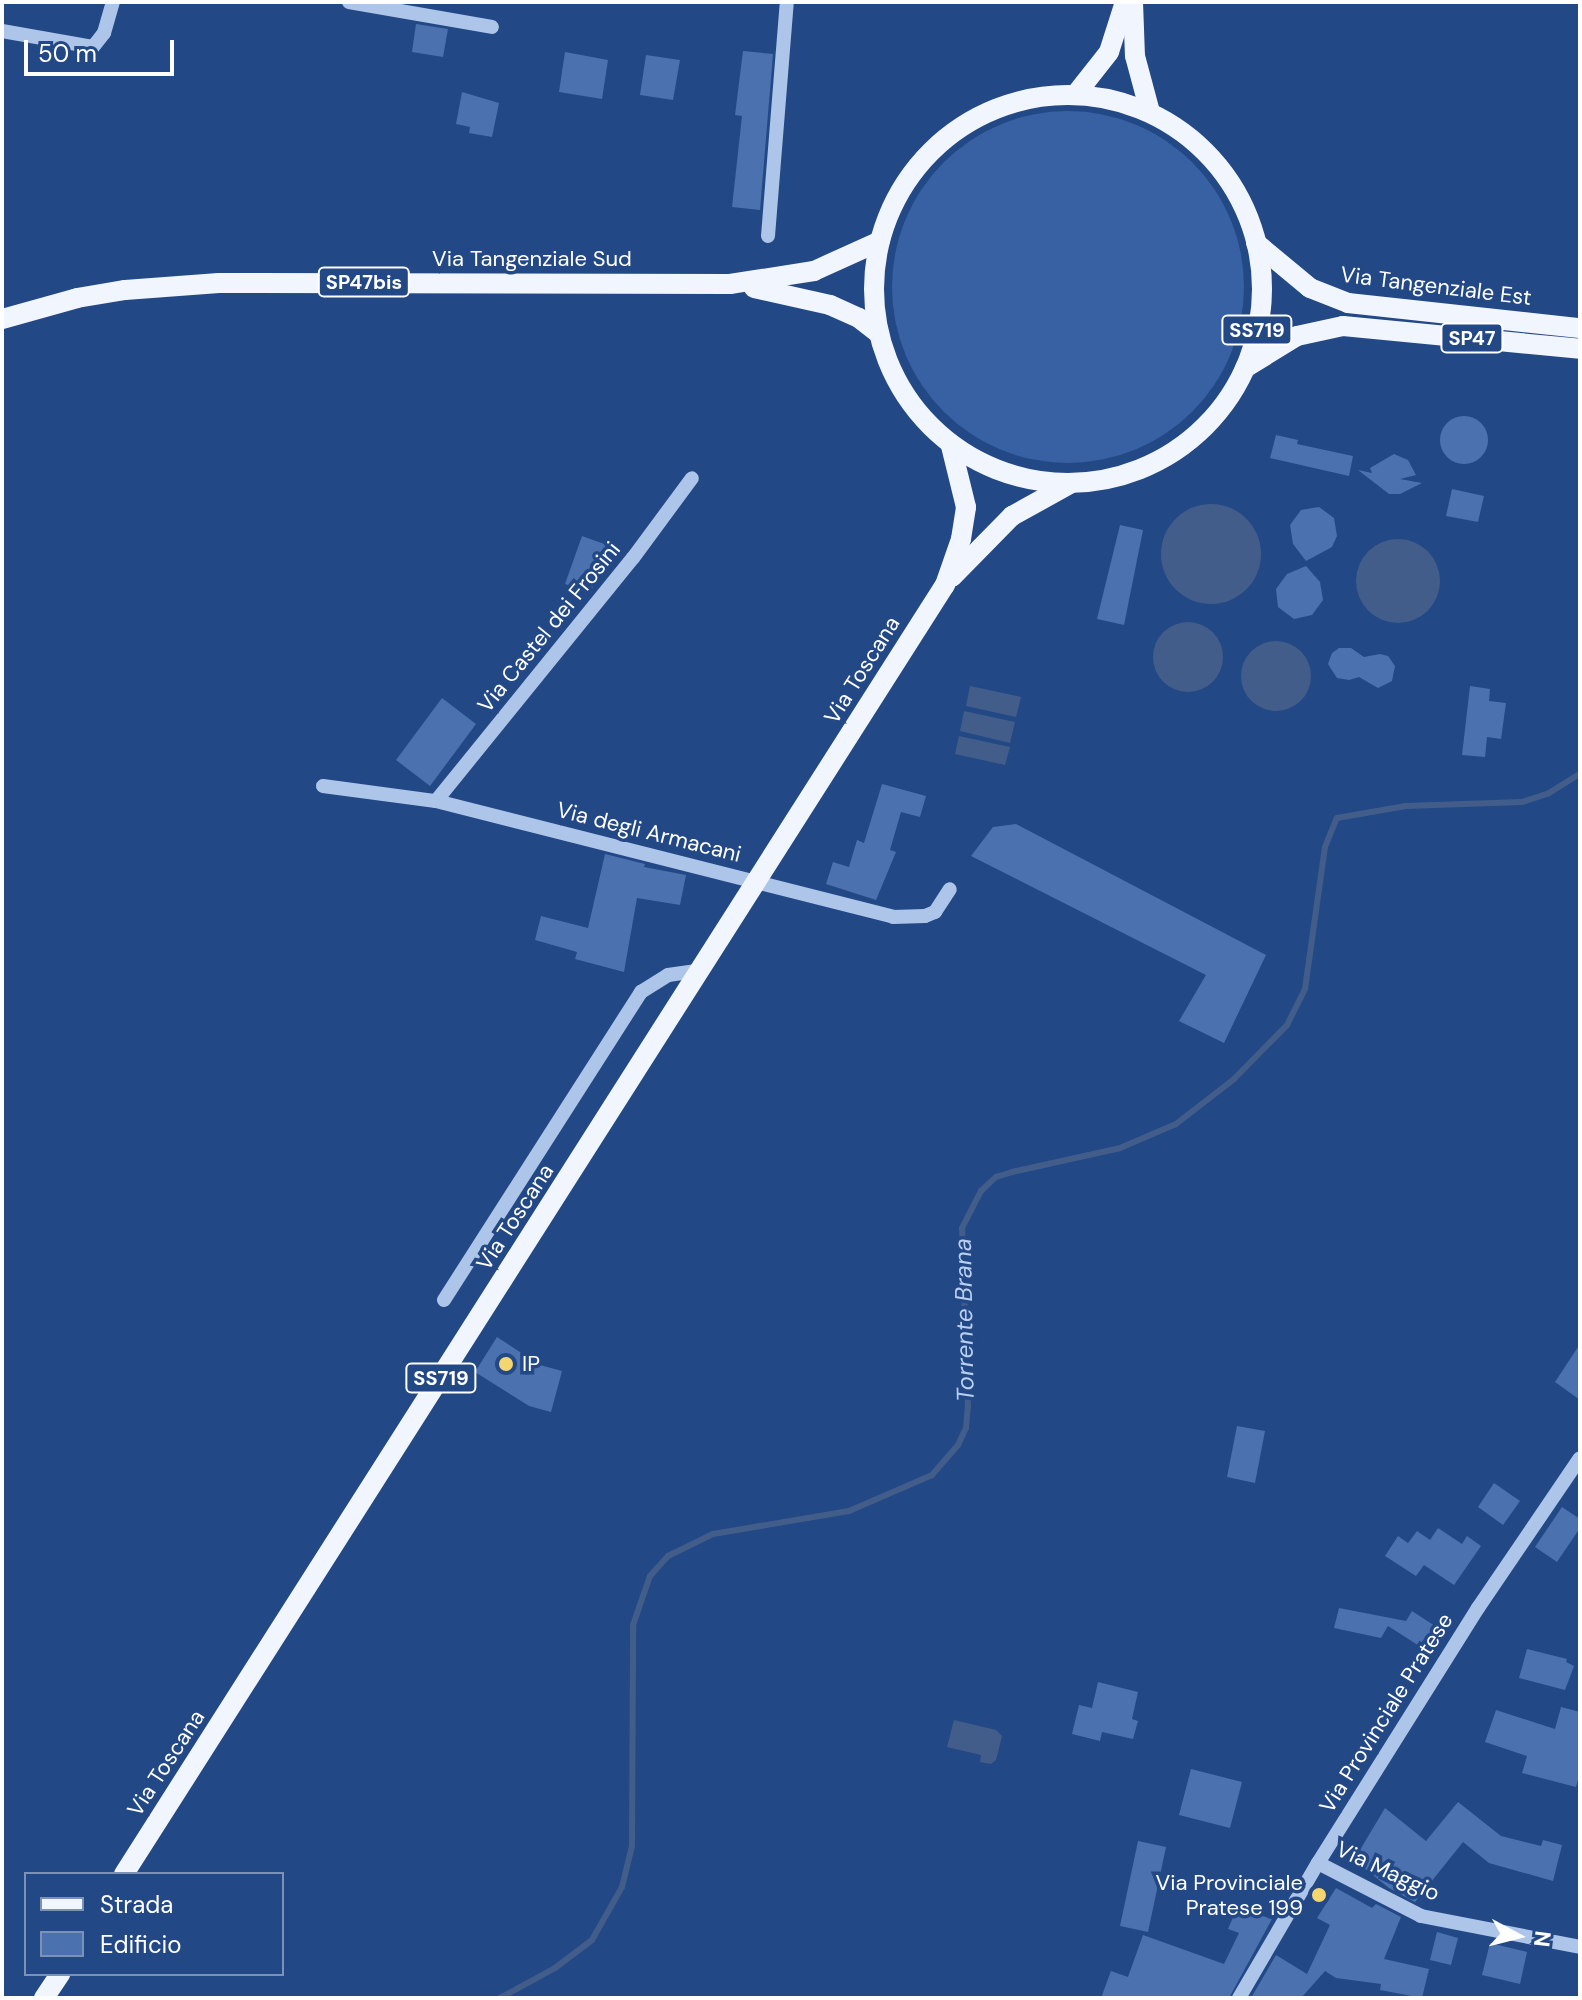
<!DOCTYPE html>
<html>
<head>
<meta charset="utf-8">
<style>
  body { margin:0 }
  #map { position:relative; width:1582px; height:2000px; overflow:hidden; background:#234886; font-family:"DM Sans",sans-serif }
  div>[style] { position:absolute }
  .green>* { inset:0; background:#3761a3 }
  .round { border-radius:50% }
  .water>* { inset:0; background:#425d8a }
  .stream>* { height:6px; margin:-3px; padding:0 3px; transform-origin:3px; border-radius:3px; background:#425d8a }
  .building>* { inset:0; background:#4b71ae }
  .minor>* { height:14px; margin:-7px; padding:0 7px; transform-origin:7px; border-radius:7px; background:#adc5e9 }
  .major>* { height:20px; margin:-10px; padding:0 10px; transform-origin:10px; border-radius:10px; background:#f0f5fe }
  .major>.ring { margin:-10px; padding:0; box-sizing:content-box; background:none; border:20px solid #f0f5fe; border-radius:50% }
  .dots>* { width:22px; height:22px; translate:-50% -50%; box-sizing:border-box; border:4px solid #234886; border-radius:50% }
  span { translate:-50% -50%; white-space:nowrap; text-align:center; line-height:1.15; -webkit-text-stroke:7px #234886; paint-order:stroke }
  .shield-label span { padding:2px 6px; background:#234886; border:2px solid; border-radius:6px; -webkit-text-stroke-width:0 }
  .shield-label { font-size:20px; color:#fff; font-weight:700 }
  .street-label { font-size:22px; color:#fff }
  .poi-label { font-size:22px; color:#fff }
  .left { translate:0 -50%; text-align:left }
  .right { translate:-100% -50%; text-align:right }
  .water-label { font-size:24px; color:#b9cff0; font-style:italic }
  .frame { position:absolute; inset:0; border:4px solid #fff; pointer-events:none }
  .legend { position:absolute; left:24px; top:1872px; width:260px; height:104px; box-sizing:border-box; background:#234886; border:2px solid #7b91b6; margin:0; padding:10px 14px; list-style:none; font-size:24px; color:#fff }
  .legend li { display:flex; align-items:center; gap:16px; height:40px }
  .legend b { width:40px; border:2px solid #7b91b6 }
  .north { position:absolute; left:1478px; top:1896px; width:80px; height:80px; -webkit-text-stroke:6px #234886; paint-order:stroke; rotate:97deg; font-size:22px; font-weight:700; line-height:32px; text-align:center; color:#fff }
  .north::after { content:''; display:block; margin:auto; width:28px; height:36px; background:#fff; clip-path:polygon(50% 0,100% 100%,50% 72%,0 100%) }
  .scale { position:absolute; left:24px; top:40px; width:150px; height:36px; box-sizing:border-box; border:4px solid #fff; border-top:0; padding-left:10px; font-size:24px; line-height:28px; white-space:nowrap; color:#fff; -webkit-text-stroke:6px #234886; paint-order:stroke }
</style>
</head>
<body>
<div id="map">
  <div class="green">
    <i class="round" style="left:892px;top:111px;width:352px;height:352px"></i>
  </div>
  <div class="water">
    <i class="round" style="left:1161px;top:504px;width:100px;height:100px"></i>
    <i class="round" style="left:1356px;top:539px;width:84px;height:84px"></i>
    <i class="round" style="left:1153px;top:622px;width:70px;height:70px"></i>
    <i class="round" style="left:1241px;top:641px;width:70px;height:70px"></i>
    <i style="clip-path:polygon(970px 686px,1021px 697px,1016px 717px,966px 706px)"></i>
    <i style="clip-path:polygon(964px 711px,1015px 722px,1010px 743px,960px 731px)"></i>
    <i style="clip-path:polygon(959px 736px,1010px 747px,1005px 765px,955px 754px)"></i>
    <i style="clip-path:polygon(954px 1720px,996px 1730px,1002px 1736px,996px 1760px,991px 1764px,980px 1762px,981px 1755px,947px 1747px)"></i>
  </div>
  <div class="stream">
    <i style="left:500px;top:1998px;width:63px;rotate:-28.6deg"></i>
    <i style="left:555px;top:1968px;width:46px;rotate:-37.1deg"></i>
    <i style="left:592px;top:1940px;width:61px;rotate:-60.5deg"></i>
    <i style="left:622px;top:1887px;width:42px;rotate:-76.3deg"></i>
    <i style="left:632px;top:1846px;width:221px;rotate:-89.7deg"></i>
    <i style="left:633px;top:1625px;width:52px;rotate:-70.9deg"></i>
    <i style="left:650px;top:1576px;width:27px;rotate:-48deg"></i>
    <i style="left:668px;top:1556px;width:50px;rotate:-26.1deg"></i>
    <i style="left:713px;top:1534px;width:138px;rotate:-9.6deg"></i>
    <i style="left:849px;top:1511px;width:90px;rotate:-23.4deg"></i>
    <i style="left:932px;top:1475px;width:40px;rotate:-49deg"></i>
    <i style="left:958px;top:1445px;width:19px;rotate:-65deg"></i>
    <i style="left:966px;top:1428px;width:21px;rotate:-85deg"></i>
    <i style="left:968px;top:1407px;width:179px;rotate:-91.9deg"></i>
    <i style="left:962px;top:1228px;width:42px;rotate:-62.8deg"></i>
    <i style="left:981px;top:1191px;width:21px;rotate:-43deg"></i>
    <i style="left:996px;top:1177px;width:17px;rotate:-17deg"></i>
    <i style="left:1012px;top:1172px;width:111px;rotate:-12.5deg"></i>
    <i style="left:1120px;top:1148px;width:61px;rotate:-23.2deg"></i>
    <i style="left:1176px;top:1124px;width:73px;rotate:-37.8deg"></i>
    <i style="left:1234px;top:1079px;width:76px;rotate:-45.5deg"></i>
    <i style="left:1287px;top:1025px;width:40px;rotate:-63.4deg"></i>
    <i style="left:1305px;top:989px;width:143px;rotate:-82deg"></i>
    <i style="left:1325px;top:847px;width:31px;rotate:-68deg"></i>
    <i style="left:1337px;top:818px;width:70px;rotate:-9.9deg"></i>
    <i style="left:1406px;top:806px;width:116px;rotate:-2deg"></i>
    <i style="left:1522px;top:802px;width:28px;rotate:-18deg"></i>
    <i style="left:1549px;top:793px;width:36px;rotate:-32deg"></i>
  </div>
  <div class="building">
    <i style="clip-path:polygon(416px 24px,448px 29px,443px 57px,412px 52px)"></i>
    <i style="clip-path:polygon(743px 51px,773px 54px,760px 210px,732px 207px,742px 116px,735px 115px)"></i>
    <i style="clip-path:polygon(565px 52px,608px 60px,602px 99px,559px 92px)"></i>
    <i style="clip-path:polygon(646px 55px,680px 60px,673px 100px,640px 95px)"></i>
    <i style="clip-path:polygon(462px 92px,499px 103px,492px 137px,469px 133px,470px 127px,456px 124px)"></i>
    <i class="round" style="left:1440px;top:416px;width:48px;height:48px"></i>
    <i style="clip-path:polygon(1276px 435px,1298px 440px,1297px 444px,1353px 456px,1349px 476px,1270px 458px)"></i>
    <i style="clip-path:polygon(1394px 454px,1408px 460px,1416px 475px,1400px 479px,1422px 483px,1400px 494px,1389px 494px,1358px 470px,1372px 473px,1370px 468px)"></i>
    <i style="clip-path:polygon(1452px 489px,1484px 496px,1478px 522px,1446px 516px)"></i>
    <i style="clip-path:polygon(1319px 507px,1334px 518px,1337px 536px,1332px 547px,1306px 561px,1293px 544px,1290px 525px,1301px 510px)"></i>
    <i style="clip-path:polygon(1120px 525px,1143px 530px,1124px 625px,1097px 619px)"></i>
    <i style="clip-path:polygon(582px 536px,607px 545px,591px 593px,565px 584px)"></i>
    <i style="clip-path:polygon(1306px 566px,1320px 582px,1323px 600px,1312px 615px,1294px 619px,1278px 607px,1276px 589px,1287px 574px)"></i>
    <i style="clip-path:polygon(1339px 648px,1351px 648px,1364px 657px,1380px 654px,1388px 656px,1395px 666px,1392px 681px,1378px 688px,1359px 677px,1349px 680px,1337px 678px,1328px 664px,1332px 653px)"></i>
    <i style="clip-path:polygon(1470px 686px,1490px 689px,1489px 701px,1506px 703px,1501px 739px,1487px 737px,1485px 757px,1462px 755px)"></i>
    <i style="clip-path:polygon(442px 698px,476px 724px,430px 786px,396px 760px)"></i>
    <i style="clip-path:polygon(882px 784px,926px 796px,920px 817px,901px 812px,890px 850px,896px 852px,876px 900px,826px 884px,833px 862px,849px 867px,857px 840px,864px 843px)"></i>
    <i style="clip-path:polygon(1016px 824px,1266px 955px,1224px 1043px,1179px 1021px,1206px 975px,971px 856px,993px 827px)"></i>
    <i style="clip-path:polygon(605px 854px,645px 864px,644px 867px,686px 875px,680px 905px,637px 898px,624px 972px,575px 959px,577px 952px,535px 940px,541px 916px,588px 928px)"></i>
    <i style="clip-path:polygon(497px 1337px,540px 1365px,562px 1371px,551px 1412px,529px 1406px,475px 1372px)"></i>
    <i style="clip-path:polygon(1580px 1344px,1580px 1400px,1555px 1382px)"></i>
    <i style="clip-path:polygon(1237px 1426px,1265px 1431px,1255px 1483px,1227px 1477px)"></i>
    <i style="clip-path:polygon(1494px 1483px,1520px 1501px,1503px 1525px,1478px 1507px)"></i>
    <i style="clip-path:polygon(1562px 1507px,1580px 1519px,1580px 1528px,1557px 1562px,1535px 1547px)"></i>
    <i style="clip-path:polygon(1438px 1528px,1462px 1544px,1467px 1536px,1481px 1546px,1454px 1585px,1424px 1565px,1416px 1576px,1385px 1556px,1398px 1536px,1408px 1543px,1417px 1531px,1430px 1540px)"></i>
    <i style="clip-path:polygon(1339px 1608px,1406px 1621px,1412px 1611px,1438px 1628px,1424px 1649px,1388px 1626px,1381px 1638px,1334px 1628px)"></i>
    <i style="clip-path:polygon(1527px 1649px,1567px 1659px,1566px 1662px,1574px 1666px,1565px 1690px,1519px 1678px)"></i>
    <i style="clip-path:polygon(1098px 1682px,1138px 1692px,1132px 1719px,1138px 1721px,1133px 1739px,1102px 1732px,1100px 1741px,1072px 1734px,1079px 1705px,1092px 1708px)"></i>
    <i style="clip-path:polygon(1561px 1707px,1580px 1712px,1580px 1773px,1576px 1787px,1522px 1773px,1527px 1756px,1485px 1742px,1496px 1710px,1555px 1729px)"></i>
    <i style="clip-path:polygon(1191px 1769px,1242px 1782px,1230px 1828px,1179px 1815px)"></i>
    <i style="clip-path:polygon(1458px 1802px,1501px 1836px,1541px 1846px,1543px 1840px,1562px 1845px,1553px 1881px,1489px 1863px,1463px 1842px,1415px 1902px,1389px 1888px,1354px 1860px,1385px 1808px,1426px 1841px)"></i>
    <i style="clip-path:polygon(1138px 1841px,1166px 1847px,1148px 1932px,1120px 1926px)"></i>
    <i style="clip-path:polygon(1336px 1888px,1372px 1908px,1376px 1904px,1401px 1917px,1384px 1959px,1429px 1969px,1422px 1998px,1380px 1990px,1381px 1984px,1336px 1978px,1325px 1971px,1301px 1998px,1251px 1998px,1276px 1955px,1307px 1974px,1330px 1925px,1317px 1918px)"></i>
    <i style="clip-path:polygon(1237px 1908px,1272px 1919px,1229px 1998px,1101px 1998px,1111px 1971px,1128px 1977px,1143px 1935px,1224px 1964px,1239px 1933px,1228px 1929px)"></i>
    <i style="clip-path:polygon(1437px 1932px,1458px 1938px,1451px 1965px,1430px 1960px)"></i>
    <i style="clip-path:polygon(1490px 1943px,1527px 1952px,1520px 1984px,1482px 1975px)"></i>
  </div>
  <div class="minor">
    <i style="left:349px;top:2px;width:145px;rotate:9.9deg"></i>
    <i style="left:2px;top:31px;width:92px;rotate:10deg"></i>
    <i style="left:93px;top:47px;width:18px;rotate:-52deg"></i>
    <i style="left:104px;top:33px;width:32px;rotate:-74deg"></i>
    <i style="left:768px;top:236px;width:235px;rotate:-85.4deg"></i>
    <i style="left:323px;top:786px;width:114px;rotate:7.6deg"></i>
    <i style="left:436px;top:801px;width:471px;rotate:14.2deg"></i>
    <i style="left:893px;top:917px;width:32px;rotate:-2deg"></i>
    <i style="left:925px;top:916px;width:11px;rotate:-22deg"></i>
    <i style="left:935px;top:912px;width:27px;rotate:-57deg"></i>
    <i style="left:436px;top:801px;width:313px;rotate:-51deg"></i>
    <i style="left:633px;top:558px;width:99px;rotate:-53.6deg"></i>
    <i style="left:444px;top:1300px;width:366px;rotate:-57.4deg"></i>
    <i style="left:641px;top:992px;width:32px;rotate:-32deg"></i>
    <i style="left:668px;top:975px;width:34px;rotate:-8deg"></i>
    <i style="left:1318px;top:1863px;width:116px;rotate:27.2deg"></i>
    <i style="left:1421px;top:1916px;width:162px;rotate:11deg"></i>
    <i style="left:1239px;top:1998px;width:156px;rotate:-59.7deg"></i>
    <i style="left:1318px;top:1863px;width:301px;rotate:-57.9deg"></i>
    <i style="left:1478px;top:1608px;width:181px;rotate:-55.8deg"></i>
  </div>
  <div class="major">
    <i style="left:1133px;top:2px;width:54px;rotate:87.9deg"></i>
    <i style="left:1135px;top:56px;width:58px;rotate:75deg"></i>
    <i style="left:1076px;top:94px;width:53px;rotate:-51.8deg"></i>
    <i style="left:1109px;top:52px;width:52px;rotate:-72.3deg"></i>
    <i class="ring" style="left:874px;top:95px;width:368px;height:368px"></i>
    <i style="left:1256px;top:243px;width:70px;rotate:39.8deg"></i>
    <i style="left:1310px;top:288px;width:41px;rotate:21.5deg"></i>
    <i style="left:1348px;top:303px;width:233px;rotate:6.2deg"></i>
    <i style="left:754px;top:288px;width:78px;rotate:12.6deg"></i>
    <i style="left:830px;top:305px;width:32px;rotate:24deg"></i>
    <i style="left:859px;top:318px;width:24px;rotate:38deg"></i>
    <i style="left:2px;top:319px;width:78px;rotate:-15.6deg"></i>
    <i style="left:77px;top:298px;width:49px;rotate:-9.5deg"></i>
    <i style="left:125px;top:290px;width:94px;rotate:-4.3deg"></i>
    <i style="left:219px;top:283px;width:511px;rotate:0.11deg"></i>
    <i style="left:730px;top:284px;width:85px;rotate:-8.8deg"></i>
    <i style="left:814px;top:271px;width:72px;rotate:-24.4deg"></i>
    <i style="left:1245px;top:368px;width:61px;rotate:-31.6deg"></i>
    <i style="left:1297px;top:336px;width:47px;rotate:-12.3deg"></i>
    <i style="left:1343px;top:326px;width:238px;rotate:5.5deg"></i>
    <i style="left:952px;top:577px;width:86px;rotate:-45.5deg"></i>
    <i style="left:1012px;top:516px;width:66px;rotate:-28.9deg"></i>
    <i style="left:124px;top:1874px;width:1528px;rotate:-57.51deg"></i>
    <i style="left:945px;top:585px;width:49px;rotate:-70.8deg"></i>
    <i style="left:961px;top:539px;width:32px;rotate:-81deg"></i>
    <i style="left:966px;top:507px;width:63px;rotate:-103.8deg"></i>
    <i style="left:44px;top:1998px;width:29px;rotate:-56deg"></i>
  </div>
  <div class="dots">
    <i style="left:506px;top:1364px;background:#f4d670"></i>
    <i style="left:1319px;top:1895px;background:#f4d670"></i>
  </div>
  <div class="shield-label">
    <span style="left:364px;top:282px">SP47bis</span>
    <span style="left:1257px;top:330px">SS719</span>
    <span style="left:1472px;top:338px">SP47</span>
    <span style="left:441px;top:1378px">SS719</span>
  </div>
  <div class="street-label">
    <span style="left:532px;top:259px">Via Tangenziale Sud</span>
    <span style="left:1436px;top:286px;rotate:7deg">Via Tangenziale Est</span>
    <span style="left:549px;top:627px;rotate:-51deg">Via Castel dei Frosini</span>
    <span style="left:862px;top:670px;rotate:-58deg">Via Toscana</span>
    <span style="left:649px;top:832px;rotate:14deg">Via degli Armacani</span>
    <span style="left:515px;top:1217px;rotate:-57deg">Via Toscana</span>
    <span style="left:1386px;top:1713px;rotate:-58deg">Via Provinciale Pratese</span>
    <span style="left:166px;top:1763px;rotate:-57deg">Via Toscana</span>
    <span style="left:1388px;top:1871px;rotate:25deg">Via Maggio</span>
  </div>
  <div class="poi-label">
    <span class="left" style="left:522px;top:1364px">IP</span>
    <span class="right" style="left:1303px;top:1895px">Via Provinciale<br>Pratese 199</span>
  </div>
  <div class="water-label">
    <span style="left:964px;top:1320px;rotate:-91deg">Torrente Brana</span>
  </div>
  <div class="frame"></div>
  <ul class="legend">
  <li><b style="height:10px;background:#f0f5fe"></b>Strada</li>
  <li><b style="height:22px;background:#4b71ae"></b>Edificio</li>
  </ul>
  <div class="north">N</div>
  <div class="scale">50 m</div>
</div>
</body>
</html>
